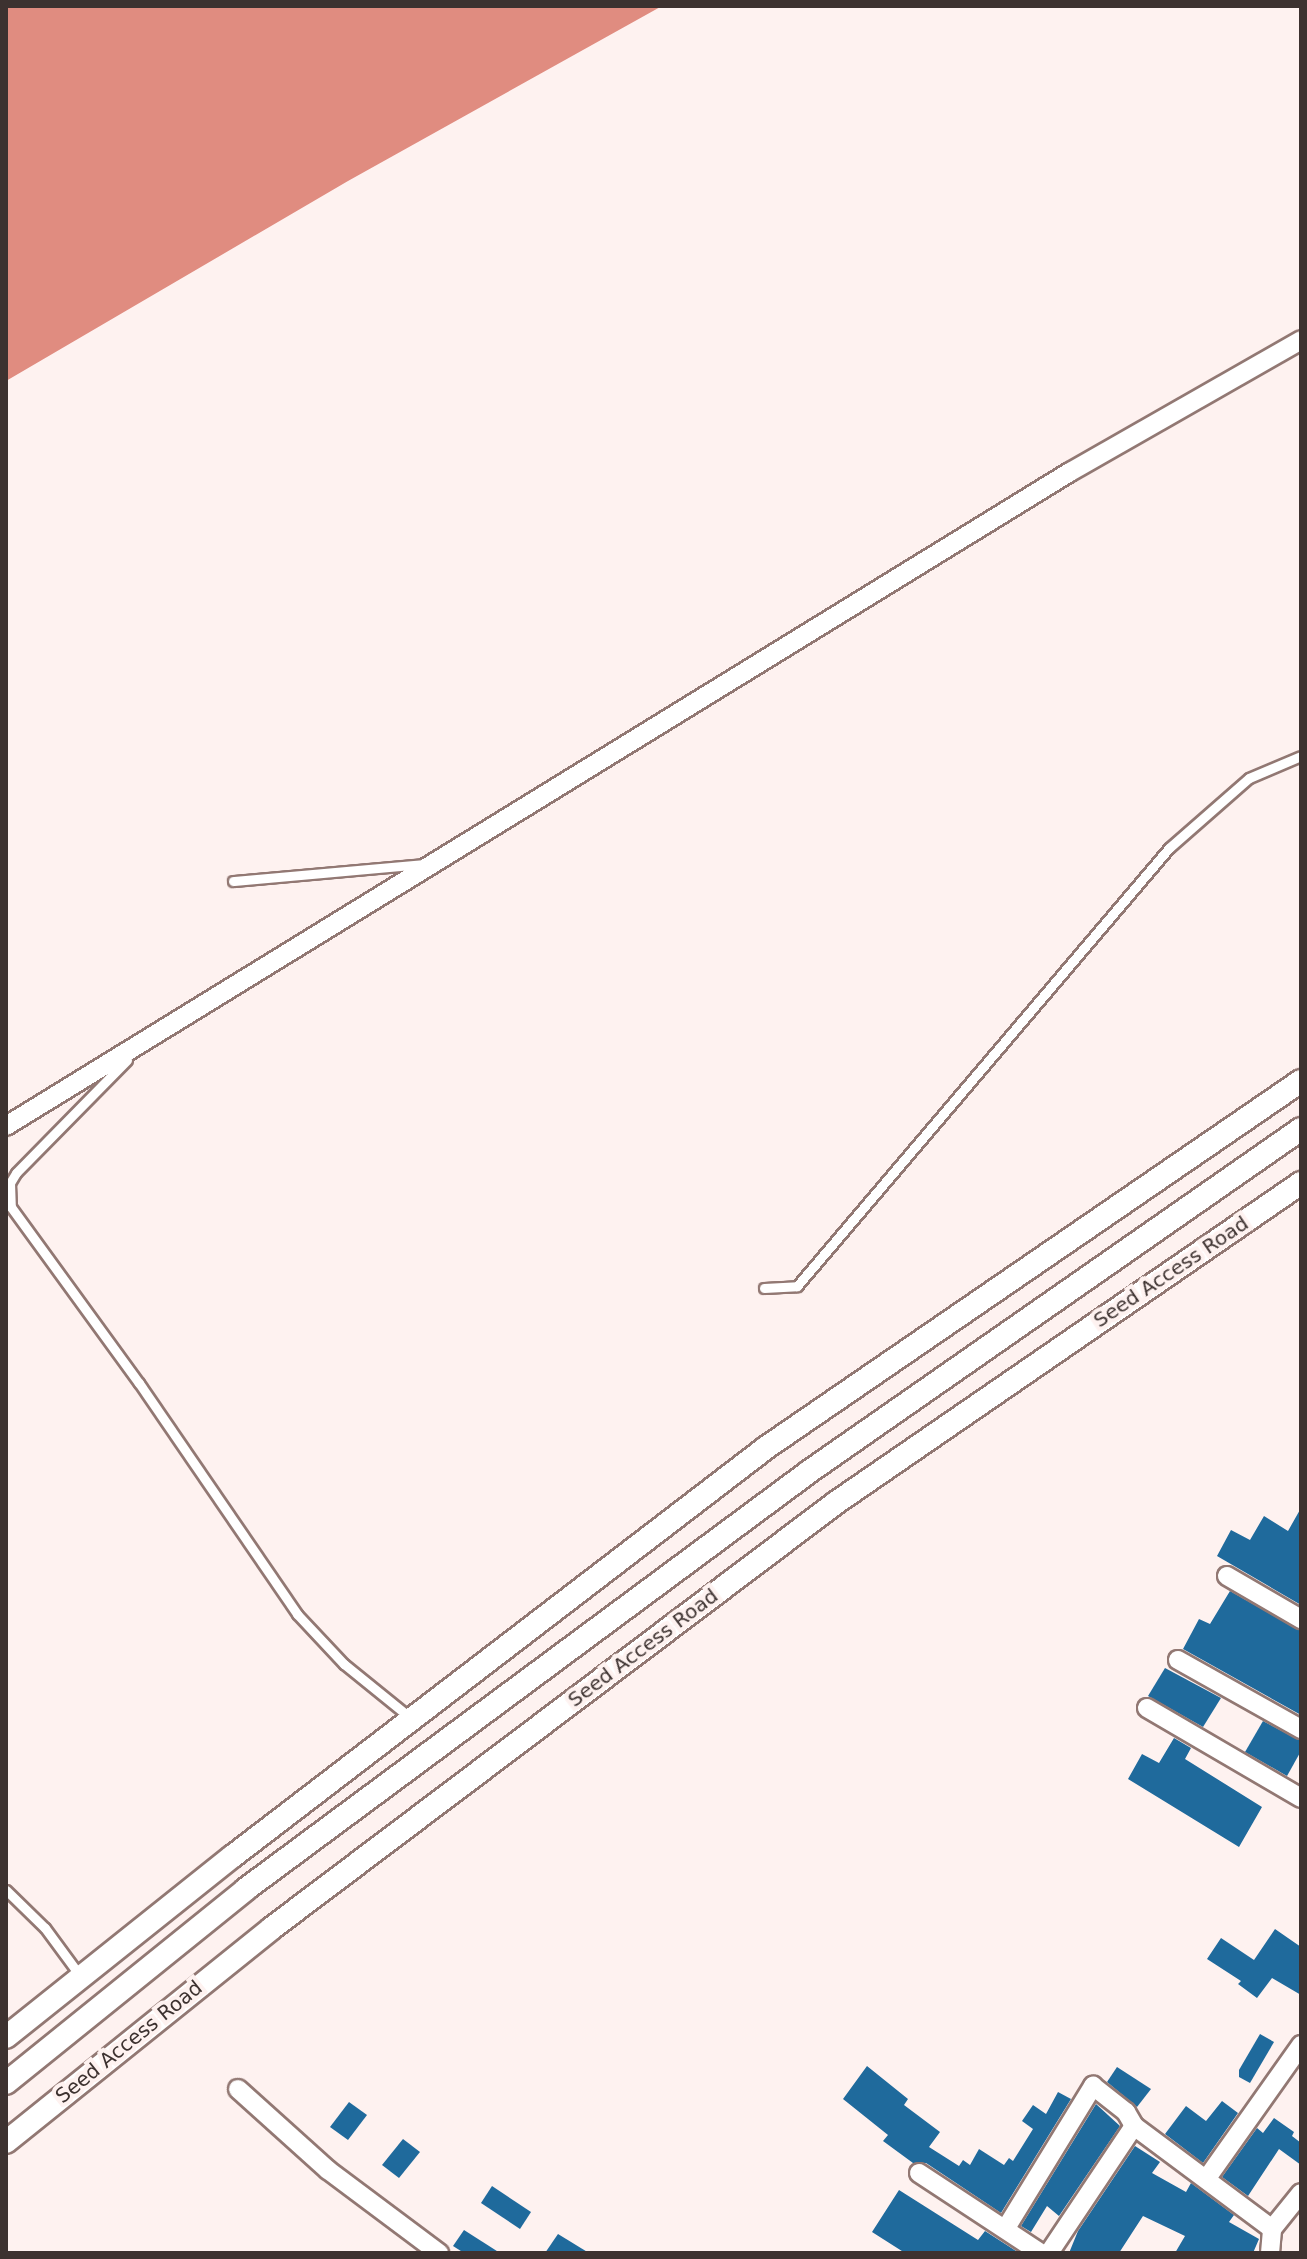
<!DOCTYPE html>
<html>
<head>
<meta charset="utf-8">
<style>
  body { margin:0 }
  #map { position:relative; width:1307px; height:2259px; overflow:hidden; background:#fef2f0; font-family:"DejaVu Sans",sans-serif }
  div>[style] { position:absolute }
  .water>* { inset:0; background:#e08c80 }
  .building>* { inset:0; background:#1f6a9c }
  .roads { filter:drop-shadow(2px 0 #927873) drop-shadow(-2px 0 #927873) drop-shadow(0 2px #927873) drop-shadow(0 -2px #927873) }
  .service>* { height:9px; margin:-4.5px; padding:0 4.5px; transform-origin:4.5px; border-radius:4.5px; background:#fff }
  .minor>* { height:18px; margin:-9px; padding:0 9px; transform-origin:9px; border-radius:9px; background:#fff }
  .tertiary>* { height:22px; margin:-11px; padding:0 11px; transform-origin:11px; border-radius:11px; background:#fff }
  span { translate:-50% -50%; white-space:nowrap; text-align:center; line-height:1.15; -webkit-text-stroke:8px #fef2f0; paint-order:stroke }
  .street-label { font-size:20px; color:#3d3230 }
  .frame { position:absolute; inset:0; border:8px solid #3d3230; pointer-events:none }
</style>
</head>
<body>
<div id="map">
  <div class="water">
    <i style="clip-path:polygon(6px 6px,662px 6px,348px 181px,6px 381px)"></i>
  </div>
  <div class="building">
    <i style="clip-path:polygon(1301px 1508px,1301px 1605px,1217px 1556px,1231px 1530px,1250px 1540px,1264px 1516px,1288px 1531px)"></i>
    <i style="clip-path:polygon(1230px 1591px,1301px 1631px,1301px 1715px,1183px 1649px,1199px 1619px,1210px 1624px)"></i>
    <i style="clip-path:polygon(1165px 1668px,1221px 1698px,1203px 1727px,1148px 1696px)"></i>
    <i style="clip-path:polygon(1263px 1721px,1301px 1741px,1301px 1751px,1287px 1776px,1245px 1752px)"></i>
    <i style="clip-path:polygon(1174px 1738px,1191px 1748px,1185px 1759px,1262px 1807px,1239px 1847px,1128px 1779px,1142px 1754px,1159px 1763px)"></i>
    <i style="clip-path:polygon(1275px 1929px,1301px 1947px,1301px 1995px,1272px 1978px,1257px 1998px,1238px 1984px,1241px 1981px,1207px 1959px,1221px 1938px,1254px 1960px)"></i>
    <i style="clip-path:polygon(1260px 2034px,1274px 2042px,1250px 2083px,1239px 2077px,1239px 2070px)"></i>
    <i style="clip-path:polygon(867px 2066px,908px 2099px,904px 2105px,940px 2132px,929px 2147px,959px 2166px,963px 2160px,970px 2165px,979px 2149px,1004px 2165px,1009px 2158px,1013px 2161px,1033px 2129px,1022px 2121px,1033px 2105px,1046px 2114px,1058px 2092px,1071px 2099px,1001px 2213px,926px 2163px,913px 2163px,883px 2141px,888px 2135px,843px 2099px)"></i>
    <i style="clip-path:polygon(1117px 2067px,1151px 2089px,1137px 2107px,1107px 2082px)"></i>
    <i style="clip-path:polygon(1222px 2101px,1238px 2113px,1203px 2163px,1165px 2134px,1186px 2106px,1206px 2121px)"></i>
    <i style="clip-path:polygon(349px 2102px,367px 2115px,348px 2140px,330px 2127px)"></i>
    <i style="clip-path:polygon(1096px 2104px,1120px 2126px,1059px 2216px,1047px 2206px,1031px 2232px,1021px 2226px)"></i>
    <i style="clip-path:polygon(1274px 2118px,1294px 2132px,1292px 2136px,1301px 2143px,1301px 2165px,1279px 2149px,1248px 2196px,1222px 2177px,1257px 2128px,1263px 2133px)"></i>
    <i style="clip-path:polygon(403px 2139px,420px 2152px,399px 2178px,382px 2165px)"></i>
    <i style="clip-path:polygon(1135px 2146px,1160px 2162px,1152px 2173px,1186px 2192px,1191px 2183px,1234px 2215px,1229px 2222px,1259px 2239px,1253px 2253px,1175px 2253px,1185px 2236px,1143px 2216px,1119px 2253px,1069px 2253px,1078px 2231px)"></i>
    <i style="clip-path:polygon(492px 2186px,531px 2212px,520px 2229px,481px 2203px)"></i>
    <i style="clip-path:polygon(899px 2190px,978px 2240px,985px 2231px,1019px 2253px,905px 2253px,872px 2232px)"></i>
    <i style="clip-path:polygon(464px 2230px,500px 2253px,464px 2253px,453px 2246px)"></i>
    <i style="clip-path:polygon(558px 2234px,589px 2253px,545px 2253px)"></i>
  </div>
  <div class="roads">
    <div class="service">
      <i style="left:233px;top:881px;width:191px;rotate:-5.1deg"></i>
      <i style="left:127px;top:1060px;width:158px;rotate:134.5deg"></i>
      <i style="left:16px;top:1173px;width:12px;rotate:121deg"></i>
      <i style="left:10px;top:1183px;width:24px;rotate:88deg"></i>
      <i style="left:11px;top:1207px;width:218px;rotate:54deg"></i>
      <i style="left:139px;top:1383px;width:280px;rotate:55.6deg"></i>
      <i style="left:297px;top:1614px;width:69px;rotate:46.8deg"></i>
      <i style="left:344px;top:1664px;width:87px;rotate:39deg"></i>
      <i style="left:764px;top:1288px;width:33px;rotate:-3deg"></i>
      <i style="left:797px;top:1286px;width:575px;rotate:-49.66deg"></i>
      <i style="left:1169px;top:848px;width:106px;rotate:-41.2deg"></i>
      <i style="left:1249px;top:778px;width:56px;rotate:-22.9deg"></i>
      <i style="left:6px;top:1890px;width:54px;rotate:44.3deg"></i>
      <i style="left:45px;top:1928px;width:61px;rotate:53.7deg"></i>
    </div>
    <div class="minor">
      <i style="left:6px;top:1126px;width:1249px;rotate:-31.58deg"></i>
      <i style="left:1070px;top:472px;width:266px;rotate:-29.7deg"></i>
      <i style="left:1227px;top:1576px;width:86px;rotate:30.2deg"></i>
      <i style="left:1178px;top:1660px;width:141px;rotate:29.3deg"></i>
      <i style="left:1147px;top:1708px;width:178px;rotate:30.3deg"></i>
      <i style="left:238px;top:2089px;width:121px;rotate:42deg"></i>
      <i style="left:328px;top:2170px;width:139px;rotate:36.8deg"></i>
      <i style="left:919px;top:2173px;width:146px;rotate:33.3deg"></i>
      <i style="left:1207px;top:2178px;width:163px;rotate:-54.7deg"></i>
      <i style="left:1006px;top:2228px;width:167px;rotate:-58.5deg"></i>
      <i style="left:1093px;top:2086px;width:42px;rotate:38.2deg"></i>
      <i style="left:1126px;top:2112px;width:16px;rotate:60deg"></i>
      <i style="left:1134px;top:2126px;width:172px;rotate:36.7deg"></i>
      <i style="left:1049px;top:2253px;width:153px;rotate:-56.2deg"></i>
      <i style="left:1270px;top:2253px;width:24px;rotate:-85deg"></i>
      <i style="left:1272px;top:2229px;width:46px;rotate:-51.1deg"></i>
    </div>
    <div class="tertiary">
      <i style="left:6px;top:2037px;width:290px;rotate:-38.6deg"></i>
      <i style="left:233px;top:1856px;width:673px;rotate:-37.45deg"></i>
      <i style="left:767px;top:1447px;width:647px;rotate:-34.43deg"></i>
      <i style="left:6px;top:2083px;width:309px;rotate:-38.9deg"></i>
      <i style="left:246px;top:1889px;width:702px;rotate:-36.54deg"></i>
      <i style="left:810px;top:1471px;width:598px;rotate:-34.86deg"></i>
      <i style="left:6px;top:2142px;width:341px;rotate:-38.8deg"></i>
      <i style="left:272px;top:1928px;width:708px;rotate:-37.02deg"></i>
      <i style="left:837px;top:1502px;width:563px;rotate:-34.51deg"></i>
    </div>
  </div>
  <div class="street-label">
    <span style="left:1171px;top:1272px;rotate:-34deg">Seed Access Road</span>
    <span style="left:643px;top:1648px;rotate:-37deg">Seed Access Road</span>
    <span style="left:129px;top:2042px;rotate:-39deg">Seed Access Road</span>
  </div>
  <div class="frame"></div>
</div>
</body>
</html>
